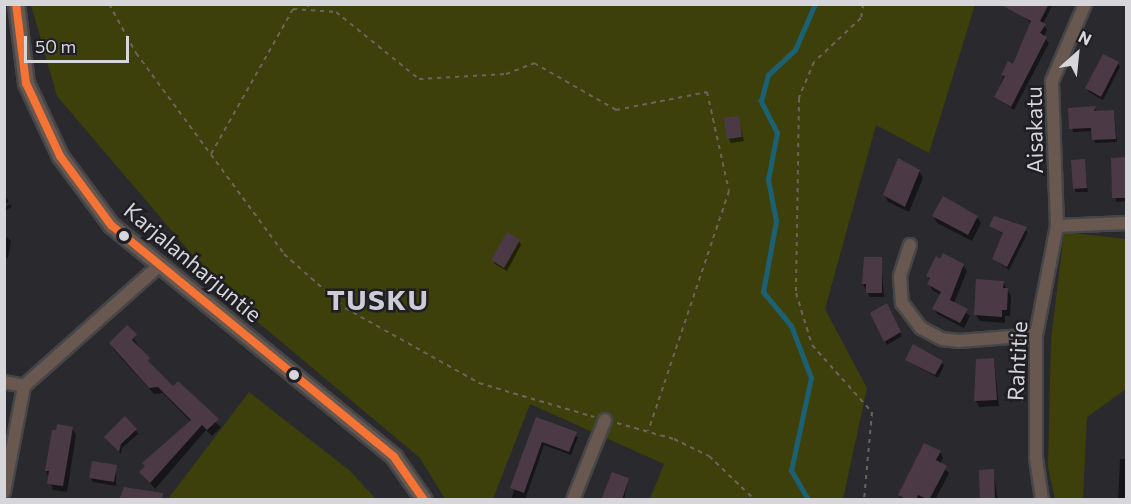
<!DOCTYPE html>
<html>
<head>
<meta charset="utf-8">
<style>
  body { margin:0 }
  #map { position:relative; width:1131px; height:504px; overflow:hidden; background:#2a292d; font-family:Commissioner,sans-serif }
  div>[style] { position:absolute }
  .green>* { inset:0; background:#3d400a }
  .shadow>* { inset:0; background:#0007 }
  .stream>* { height:4.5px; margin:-2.25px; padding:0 2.25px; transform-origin:2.25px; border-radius:2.25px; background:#1c6074 }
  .building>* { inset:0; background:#4b3a46 }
  .path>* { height:2px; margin-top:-1px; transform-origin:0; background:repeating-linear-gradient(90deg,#6d635e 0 4.5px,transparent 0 9px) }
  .roads { filter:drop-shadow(2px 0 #464648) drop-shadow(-2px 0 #464648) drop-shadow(0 2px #464648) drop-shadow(0 -2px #464648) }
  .minor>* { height:12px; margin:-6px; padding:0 6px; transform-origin:6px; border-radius:6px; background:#68584f }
  .tertiary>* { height:15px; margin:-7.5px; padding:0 7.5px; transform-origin:7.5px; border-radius:7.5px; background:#68584f }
  .bus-1>* { height:8px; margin:-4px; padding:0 4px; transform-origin:4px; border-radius:4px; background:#f57335 }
  .dots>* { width:16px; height:16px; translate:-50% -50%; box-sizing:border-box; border:3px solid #1f1e24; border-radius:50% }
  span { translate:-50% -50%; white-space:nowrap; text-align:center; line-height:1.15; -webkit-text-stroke:5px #1f1e24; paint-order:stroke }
  .street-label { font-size:22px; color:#d7d6da }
  .district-label { font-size:28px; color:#cdccd4; font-weight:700; letter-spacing:1.5px }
  .frame { position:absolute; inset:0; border:6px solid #d7d6da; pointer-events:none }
  .north { position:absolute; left:1047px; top:24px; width:60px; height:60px; -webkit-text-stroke:4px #1f1e24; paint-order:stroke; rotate:27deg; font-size:16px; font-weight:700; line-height:24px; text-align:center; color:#d7d6da }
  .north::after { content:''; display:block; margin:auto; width:21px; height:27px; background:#d7d6da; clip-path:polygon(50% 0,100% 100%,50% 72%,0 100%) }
  .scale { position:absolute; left:24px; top:36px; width:105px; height:27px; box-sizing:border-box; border:3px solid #d7d6da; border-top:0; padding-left:8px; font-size:18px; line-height:21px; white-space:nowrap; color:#d7d6da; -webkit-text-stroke:4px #1f1e24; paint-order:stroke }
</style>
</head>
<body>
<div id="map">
  <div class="green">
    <i style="clip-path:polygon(31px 5px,975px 5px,929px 153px,876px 125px,825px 309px,867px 388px,843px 499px,650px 499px,664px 464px,530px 404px,493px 499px,445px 499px,420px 458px,229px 298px,57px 96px)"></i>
    <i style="clip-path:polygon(1064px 232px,1126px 239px,1126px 389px,1087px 417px,1083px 499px,1055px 499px,1048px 467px,1051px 340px)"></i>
    <i style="clip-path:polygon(249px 392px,349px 470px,376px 499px,168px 499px)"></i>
  </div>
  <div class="shadow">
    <i style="clip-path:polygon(1027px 4px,1053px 4px,1043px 24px,1047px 30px,1044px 37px,1049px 43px,1014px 110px,995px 97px,1009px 63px,1014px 66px,1032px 24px,1022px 15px)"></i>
    <i style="clip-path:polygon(1118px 63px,1120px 67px,1103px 100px,1089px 92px,1087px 88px)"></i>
    <i style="clip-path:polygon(1095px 107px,1096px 112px,1114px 112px,1117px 142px,1095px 143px,1093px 131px,1073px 132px,1070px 109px)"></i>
    <i style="clip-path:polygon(738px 117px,744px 141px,731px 143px,729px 139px)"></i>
    <i style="clip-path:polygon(1126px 159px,1126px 201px,1116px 202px,1113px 160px)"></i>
    <i style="clip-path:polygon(1084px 161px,1088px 192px,1076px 192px,1074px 188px)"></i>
    <i style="clip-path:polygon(919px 171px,923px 178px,909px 212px,888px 202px,885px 195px)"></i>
    <i style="clip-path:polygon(4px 194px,9px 202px,4px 204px)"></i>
    <i style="clip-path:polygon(10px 204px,12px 207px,4px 211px,4px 208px)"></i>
    <i style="clip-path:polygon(934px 216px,977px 217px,981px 223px,972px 241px,937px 223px)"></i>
    <i style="clip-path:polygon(1011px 221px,1028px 232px,1009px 270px,993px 259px,1004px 235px,991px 226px,1009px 225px)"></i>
    <i style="clip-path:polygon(4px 235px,11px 241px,8px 258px,4px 257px)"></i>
    <i style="clip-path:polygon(519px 241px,521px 245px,507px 271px,495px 264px,493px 260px)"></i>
    <i style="clip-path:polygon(881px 258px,884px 297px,870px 297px,863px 284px)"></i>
    <i style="clip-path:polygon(963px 265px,967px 271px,954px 303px,970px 316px,964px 328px,937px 314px,934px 308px,941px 295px,932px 290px,928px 276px)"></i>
    <i style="clip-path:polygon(1003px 282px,1011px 296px,1010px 316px,1005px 316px,1005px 323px,980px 321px,976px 315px)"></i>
    <i style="clip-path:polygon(886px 305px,902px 336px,887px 345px,885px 341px)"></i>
    <i style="clip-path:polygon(127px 327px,151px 367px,221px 427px,212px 436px,206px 430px,155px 489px,141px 472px,146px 467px,144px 464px,191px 422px,163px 393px,154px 394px,114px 350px,111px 343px)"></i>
    <i style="clip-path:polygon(906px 360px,942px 362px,944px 366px,938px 378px)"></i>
    <i style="clip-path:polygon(994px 360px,999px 406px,979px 407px,976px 401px,977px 361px)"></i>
    <i style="clip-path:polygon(537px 419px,578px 437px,571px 455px,544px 445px,525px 500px,511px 500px)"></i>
    <i style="clip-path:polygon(72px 428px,76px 435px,67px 492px,53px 490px,46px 470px)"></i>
    <i style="clip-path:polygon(136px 430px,138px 434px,122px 448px,121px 454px,108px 441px)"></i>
    <i style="clip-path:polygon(940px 452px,943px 458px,940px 464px,949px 473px,935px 500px,902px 500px,899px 495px)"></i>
    <i style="clip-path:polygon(1120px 459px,1126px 459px,1126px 500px,1118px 500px)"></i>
    <i style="clip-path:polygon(116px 466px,116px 486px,93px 482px,91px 478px)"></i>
    <i style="clip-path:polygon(993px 470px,998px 500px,982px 500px)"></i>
    <i style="clip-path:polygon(628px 479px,624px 500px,603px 500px)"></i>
  </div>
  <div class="stream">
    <i style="left:808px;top:500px;width:34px;rotate:-120deg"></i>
    <i style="left:791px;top:471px;width:95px;rotate:-77.9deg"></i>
    <i style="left:811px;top:378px;width:56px;rotate:-111deg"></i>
    <i style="left:791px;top:326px;width:44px;rotate:-129.5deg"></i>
    <i style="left:763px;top:292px;width:72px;rotate:-79.6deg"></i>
    <i style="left:776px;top:221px;width:42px;rotate:-101deg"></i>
    <i style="left:768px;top:180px;width:48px;rotate:-79.2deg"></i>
    <i style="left:777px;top:133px;width:36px;rotate:-117deg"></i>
    <i style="left:761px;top:101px;width:27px;rotate:-75deg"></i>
    <i style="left:768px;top:75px;width:37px;rotate:-43deg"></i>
    <i style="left:795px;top:50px;width:50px;rotate:-66.5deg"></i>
  </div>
  <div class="building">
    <i style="clip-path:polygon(999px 4px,1049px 4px,1040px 21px,1046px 24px,1040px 33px,1047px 37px,1011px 107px,994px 97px,1005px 76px,1001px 75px,1008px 61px,1013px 64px,1031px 21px)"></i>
    <i style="clip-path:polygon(1103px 54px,1119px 62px,1101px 97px,1085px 88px)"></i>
    <i style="clip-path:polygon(1096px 106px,1094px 111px,1114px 110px,1116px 139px,1092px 140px,1091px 128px,1069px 129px,1068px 108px)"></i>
    <i style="clip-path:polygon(739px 116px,742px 137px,727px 139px,724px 118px)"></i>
    <i style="clip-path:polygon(1126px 157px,1126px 198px,1112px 198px,1111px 158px)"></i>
    <i style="clip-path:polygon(898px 158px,920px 170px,905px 207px,883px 195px)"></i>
    <i style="clip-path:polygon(1085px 159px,1087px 188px,1073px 189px,1071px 160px)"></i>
    <i style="clip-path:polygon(943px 196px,978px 216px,968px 235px,932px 216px)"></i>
    <i style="clip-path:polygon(994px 216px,1027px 227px,1007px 267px,992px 259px,1003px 233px,989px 226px)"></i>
    <i style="clip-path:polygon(507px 232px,520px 240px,504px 268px,491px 260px)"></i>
    <i style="clip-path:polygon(943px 253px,964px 264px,950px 300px,968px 309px,960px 323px,932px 309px,941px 292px,927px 284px,930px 278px,926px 276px,936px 256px,940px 259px)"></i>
    <i style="clip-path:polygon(864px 257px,882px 257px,882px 293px,866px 293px,866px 284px,862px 284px)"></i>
    <i style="clip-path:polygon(976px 279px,1004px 281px,1003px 288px,1008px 288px,1007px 310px,1002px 310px,1002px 317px,974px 315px)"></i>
    <i style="clip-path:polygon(887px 303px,901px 332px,884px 342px,870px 313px)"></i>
    <i style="clip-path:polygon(127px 325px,137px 334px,132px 340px,150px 358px,148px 361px,173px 386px,178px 381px,219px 419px,207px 430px,202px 425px,150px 483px,139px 472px,145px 466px,142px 463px,191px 420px,158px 387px,149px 388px,109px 343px)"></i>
    <i style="clip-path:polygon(913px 344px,943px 361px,935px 375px,905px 360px)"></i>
    <i style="clip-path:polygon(994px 358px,997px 400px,974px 401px,976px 359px)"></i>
    <i style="clip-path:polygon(125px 416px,137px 429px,121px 444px,119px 452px,104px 437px)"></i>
    <i style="clip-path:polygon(536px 417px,577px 432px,569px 452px,542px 442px,524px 493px,510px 488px)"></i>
    <i style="clip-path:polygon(57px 424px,73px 427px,63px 486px,47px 484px,49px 471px,45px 471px,52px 430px,56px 430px)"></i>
    <i style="clip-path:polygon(924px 443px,941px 451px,936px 460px,947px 466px,929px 500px,918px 495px,916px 500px,907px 500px,898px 495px)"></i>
    <i style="clip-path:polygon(92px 461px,117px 465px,114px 482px,89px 478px)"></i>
    <i style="clip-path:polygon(994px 469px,995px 500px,980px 500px,979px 470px)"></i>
    <i style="clip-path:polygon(612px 472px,629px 478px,622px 500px,601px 500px)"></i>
    <i style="clip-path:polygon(124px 487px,163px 493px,162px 500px,119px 500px)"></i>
  </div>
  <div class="path">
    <i style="left:109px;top:4px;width:56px;rotate:61.1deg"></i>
    <i style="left:136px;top:53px;width:250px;rotate:53.6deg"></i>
    <i style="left:284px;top:254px;width:81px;rotate:41.5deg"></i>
    <i style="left:345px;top:308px;width:154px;rotate:29.2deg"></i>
    <i style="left:479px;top:383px;width:120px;rotate:16.5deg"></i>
    <i style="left:305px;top:4px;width:9px;rotate:32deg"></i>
    <i style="left:863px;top:4px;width:14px;rotate:98deg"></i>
    <i style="left:861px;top:18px;width:64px;rotate:136.9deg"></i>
    <i style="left:814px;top:62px;width:39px;rotate:113deg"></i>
    <i style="left:799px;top:98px;width:195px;rotate:90.9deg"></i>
    <i style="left:796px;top:293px;width:54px;rotate:72.9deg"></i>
    <i style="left:812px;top:345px;width:90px;rotate:48.2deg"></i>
    <i style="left:872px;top:412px;width:88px;rotate:95.2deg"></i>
    <i style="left:211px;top:154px;width:167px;rotate:-60.5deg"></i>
    <i style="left:293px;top:9px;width:43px;rotate:4deg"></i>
    <i style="left:336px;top:12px;width:107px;rotate:38.9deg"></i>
    <i style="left:419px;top:79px;width:87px;rotate:-3.3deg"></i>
    <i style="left:506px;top:74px;width:30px;rotate:-21deg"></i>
    <i style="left:534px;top:63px;width:95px;rotate:29.8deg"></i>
    <i style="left:616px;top:110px;width:93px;rotate:-11.2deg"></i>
    <i style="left:707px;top:92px;width:101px;rotate:77.5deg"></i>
    <i style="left:729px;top:191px;width:253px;rotate:108.6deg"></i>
    <i style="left:1022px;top:380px;width:27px;rotate:90deg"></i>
    <i style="left:617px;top:423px;width:59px;rotate:15.7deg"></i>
    <i style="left:674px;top:439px;width:39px;rotate:26deg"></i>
    <i style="left:709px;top:456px;width:64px;rotate:43.7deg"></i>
  </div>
  <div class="roads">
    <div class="minor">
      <i style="left:1057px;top:226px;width:69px;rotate:-2.5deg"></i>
      <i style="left:910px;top:245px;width:33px;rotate:108deg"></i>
      <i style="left:900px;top:276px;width:27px;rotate:86deg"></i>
      <i style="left:902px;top:303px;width:31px;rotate:53deg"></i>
      <i style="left:921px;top:328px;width:24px;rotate:28deg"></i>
      <i style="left:942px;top:339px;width:17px;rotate:7deg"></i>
      <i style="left:959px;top:341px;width:77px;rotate:-4.5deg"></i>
      <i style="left:4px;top:382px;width:20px;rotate:11deg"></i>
      <i style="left:4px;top:492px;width:108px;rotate:-79.3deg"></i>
      <i style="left:24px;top:386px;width:182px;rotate:-41.7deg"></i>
      <i style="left:573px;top:500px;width:86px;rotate:-68.2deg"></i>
      <i style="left:1042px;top:500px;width:42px;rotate:-98.1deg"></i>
      <i style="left:1036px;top:458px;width:123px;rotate:-90deg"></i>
      <i style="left:1036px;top:335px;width:111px;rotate:-79.1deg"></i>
      <i style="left:1057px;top:226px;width:145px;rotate:-92deg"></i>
      <i style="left:1052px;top:81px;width:84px;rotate:-66.8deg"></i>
    </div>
    <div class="tertiary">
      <i style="left:16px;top:4px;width:80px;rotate:82.8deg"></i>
      <i style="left:26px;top:83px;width:81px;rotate:65deg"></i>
      <i style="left:60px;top:156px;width:86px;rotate:53.5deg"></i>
      <i style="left:111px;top:225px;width:366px;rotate:39.3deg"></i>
      <i style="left:394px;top:457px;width:52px;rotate:55.1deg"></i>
    </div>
  </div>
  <div class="bus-1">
    <i style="left:16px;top:4px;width:80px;rotate:82.8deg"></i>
    <i style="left:26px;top:83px;width:81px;rotate:65deg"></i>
    <i style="left:60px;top:156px;width:86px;rotate:53.5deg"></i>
    <i style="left:111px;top:225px;width:366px;rotate:39.3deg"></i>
    <i style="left:394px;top:457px;width:52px;rotate:55.1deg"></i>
  </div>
  <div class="dots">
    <i style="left:124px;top:236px;background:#d7d6da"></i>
    <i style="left:294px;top:375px;background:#d7d6da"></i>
  </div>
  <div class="street-label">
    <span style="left:1034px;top:130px;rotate:-91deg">Aisakatu</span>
    <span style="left:193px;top:262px;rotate:40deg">Karjalanharjuntie</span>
    <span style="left:1017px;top:361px;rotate:-87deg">Rahtitie</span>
  </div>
  <div class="district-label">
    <span style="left:378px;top:299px">TUSKU</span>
  </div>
  <div class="frame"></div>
  <div class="north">N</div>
  <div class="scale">50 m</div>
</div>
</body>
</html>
